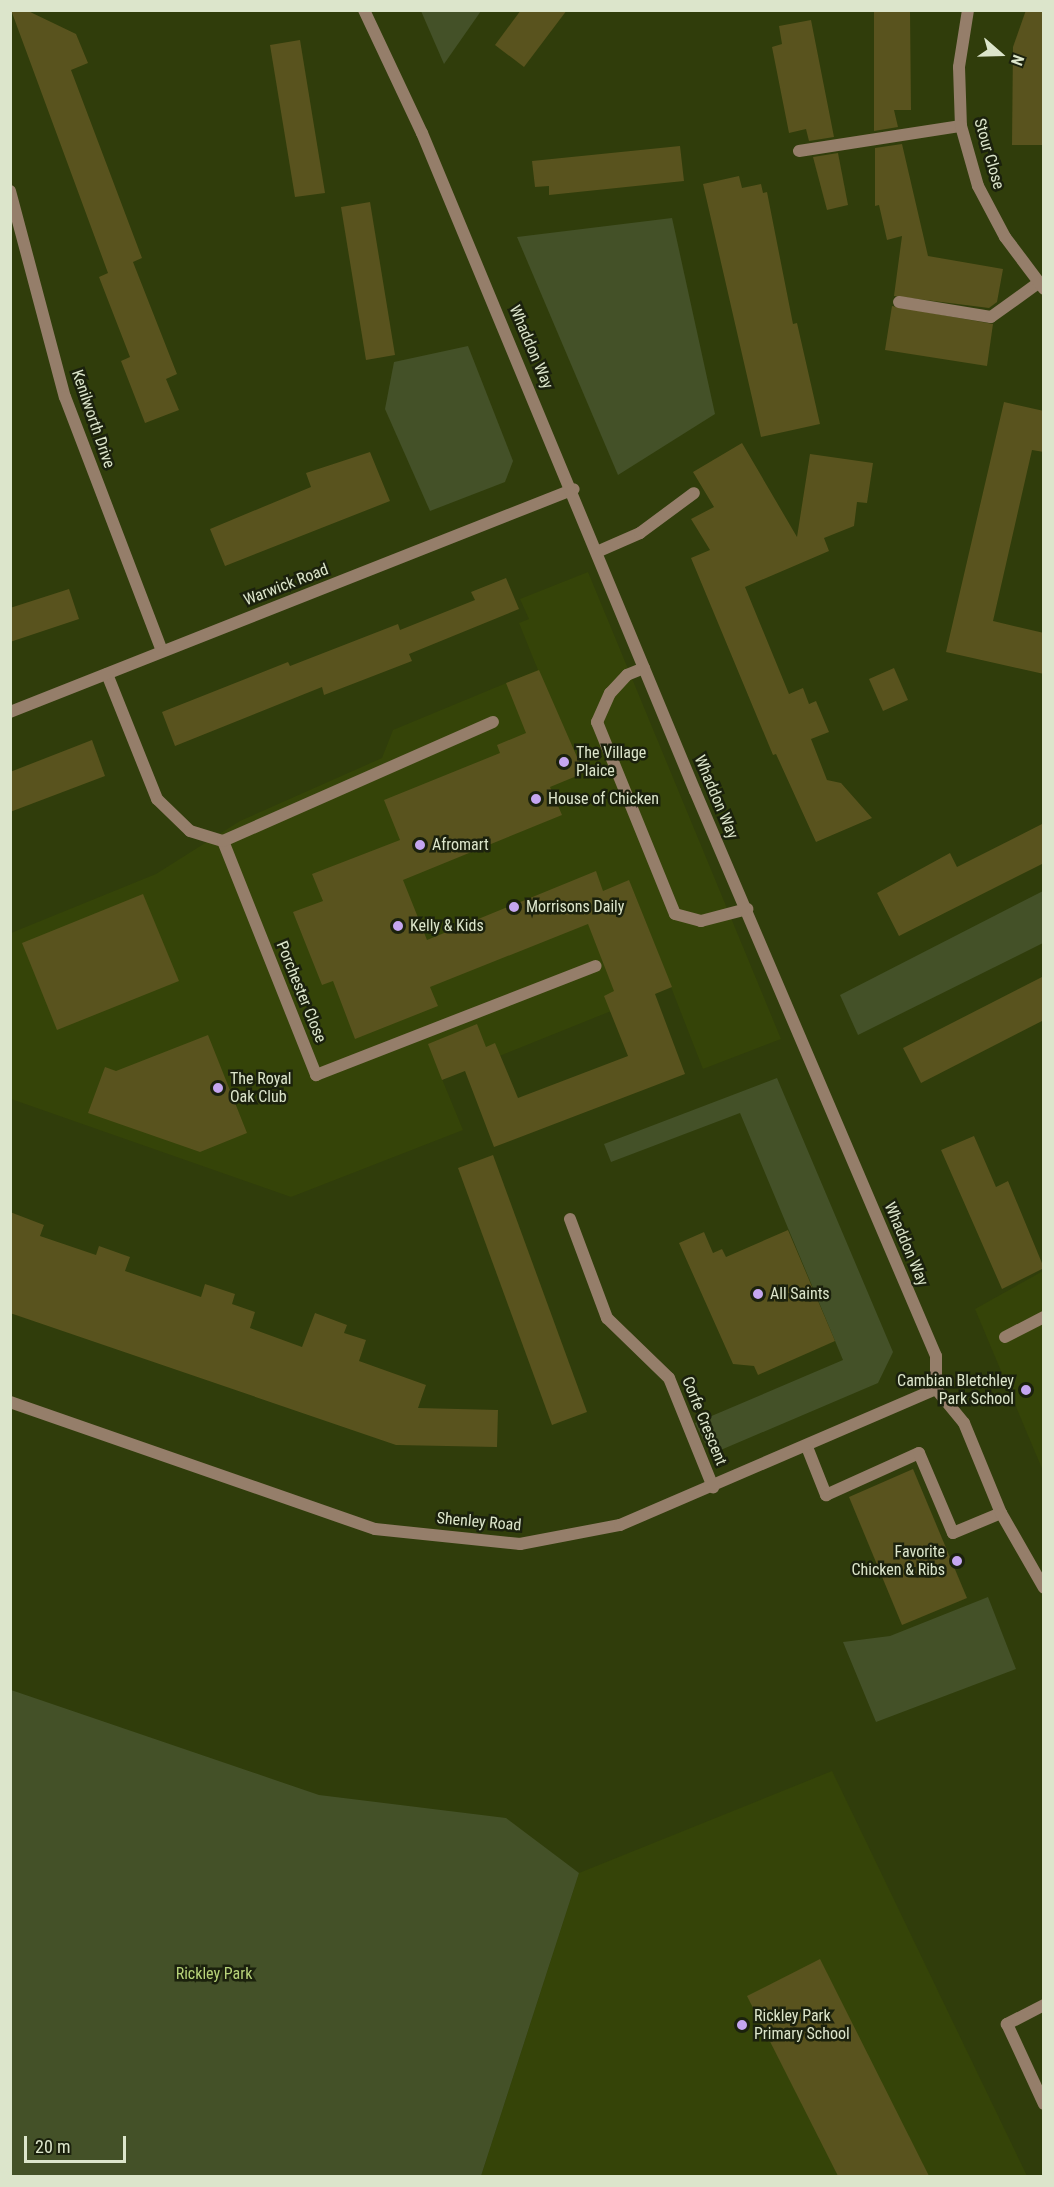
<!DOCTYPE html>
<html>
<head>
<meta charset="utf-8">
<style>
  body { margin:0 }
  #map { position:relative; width:1054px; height:2187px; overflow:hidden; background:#303d0b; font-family:"Roboto Condensed",sans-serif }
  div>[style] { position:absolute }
  .built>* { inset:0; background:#354408 }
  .green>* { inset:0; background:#445128 }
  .building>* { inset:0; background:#59531e }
  .service>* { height:12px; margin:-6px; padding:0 6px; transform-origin:6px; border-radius:6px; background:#957e6a }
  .minor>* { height:12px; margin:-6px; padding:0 6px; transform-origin:6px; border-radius:6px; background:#957e6a }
  .tertiary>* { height:12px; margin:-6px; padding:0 6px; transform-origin:6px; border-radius:6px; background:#957e6a }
  .dots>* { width:16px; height:16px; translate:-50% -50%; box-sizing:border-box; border:3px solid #1b210d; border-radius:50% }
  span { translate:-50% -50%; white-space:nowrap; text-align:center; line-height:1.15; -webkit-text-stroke:5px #1b210d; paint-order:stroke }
  .street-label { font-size:16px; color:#dce5cb }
  .poi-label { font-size:16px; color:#dce5cb }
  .left { translate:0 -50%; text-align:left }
  .right { translate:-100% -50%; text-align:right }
  .park-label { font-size:16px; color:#b7d379 }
  .frame { position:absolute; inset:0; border:12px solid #dce5cb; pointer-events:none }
  .north { position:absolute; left:970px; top:24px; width:60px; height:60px; -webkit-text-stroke:4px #1b210d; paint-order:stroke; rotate:110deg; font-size:16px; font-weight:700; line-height:24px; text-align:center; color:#dce5cb }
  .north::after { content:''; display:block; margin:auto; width:21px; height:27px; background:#dce5cb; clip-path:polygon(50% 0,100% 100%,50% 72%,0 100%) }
  .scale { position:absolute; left:24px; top:2136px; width:102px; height:27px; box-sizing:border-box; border:3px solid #dce5cb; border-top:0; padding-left:8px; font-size:18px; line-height:21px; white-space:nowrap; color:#dce5cb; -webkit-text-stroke:4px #1b210d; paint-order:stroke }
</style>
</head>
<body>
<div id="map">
  <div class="built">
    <i style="clip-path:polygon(588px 572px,781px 1039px,703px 1069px,671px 987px,442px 1079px,463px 1130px,291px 1197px,11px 1099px,11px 933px,156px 874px,240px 821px,382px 758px,393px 730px,538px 670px,519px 623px,529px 619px,520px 599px)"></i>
    <i style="clip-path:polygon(1043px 1271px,1043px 1471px,975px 1309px)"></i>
    <i style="clip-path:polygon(832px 1771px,1027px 2176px,481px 2176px,579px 1873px)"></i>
  </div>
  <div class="green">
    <i style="clip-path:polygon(421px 11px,481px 11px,444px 64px)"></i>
    <i style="clip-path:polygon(672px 218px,715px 414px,618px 475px,517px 237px)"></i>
    <i style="clip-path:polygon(468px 346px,513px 461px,505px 482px,430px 511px,385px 409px,394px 362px)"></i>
    <i style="clip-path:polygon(1043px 891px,1043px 943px,858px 1035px,840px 995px)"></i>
    <i style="clip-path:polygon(777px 1078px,893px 1352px,878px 1383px,716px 1452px,705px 1443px,695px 1423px,843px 1360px,740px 1113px,611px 1162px,604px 1144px)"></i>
    <i style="clip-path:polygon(988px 1597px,1016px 1669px,876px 1722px,843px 1642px,890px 1636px)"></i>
    <i style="clip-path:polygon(11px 1690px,319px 1795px,506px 1818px,579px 1873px,481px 2176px,11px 2176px)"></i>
  </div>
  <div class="building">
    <i style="clip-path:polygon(11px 10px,26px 10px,76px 34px,88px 63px,71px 70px,142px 258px,133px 262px,177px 374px,166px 379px,179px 410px,145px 423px,121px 361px,130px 357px,99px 277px,108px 273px)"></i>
    <i style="clip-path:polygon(521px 10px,567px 10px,524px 67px,495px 45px)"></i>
    <i style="clip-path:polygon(874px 10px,910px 10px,911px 110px,894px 110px,898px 127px,874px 131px)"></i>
    <i style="clip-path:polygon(1026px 10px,1044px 10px,1044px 145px,1012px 145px,1013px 47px)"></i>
    <i style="clip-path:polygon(811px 20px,834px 137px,809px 141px,806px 129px,789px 133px,772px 47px,782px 44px,779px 26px)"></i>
    <i style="clip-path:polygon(300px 40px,325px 193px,295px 197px,270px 45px)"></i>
    <i style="clip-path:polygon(902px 144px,928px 256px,1003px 269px,997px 302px,989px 308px,894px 296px,902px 236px,887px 240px,879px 205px,875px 206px,875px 148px)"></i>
    <i style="clip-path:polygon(680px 146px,684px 181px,549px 195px,549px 186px,535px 187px,532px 161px)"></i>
    <i style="clip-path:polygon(838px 153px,848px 205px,827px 210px,813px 157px)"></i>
    <i style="clip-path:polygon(739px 176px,742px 188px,761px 184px,763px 193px,767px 192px,793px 324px,797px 323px,820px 424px,761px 437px,703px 184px)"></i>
    <i style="clip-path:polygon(370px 202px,395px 355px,366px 360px,341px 207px)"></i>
    <i style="clip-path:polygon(892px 306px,993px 324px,987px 366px,885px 350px)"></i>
    <i style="clip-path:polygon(1004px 402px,1044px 411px,1044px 452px,1032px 450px,993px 621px,1044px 633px,1044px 674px,946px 652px)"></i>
    <i style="clip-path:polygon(742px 443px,797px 537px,810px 454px,873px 463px,867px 503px,857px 502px,854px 526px,824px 538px,829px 551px,745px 587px,789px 694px,803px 688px,809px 704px,816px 701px,829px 732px,811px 739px,827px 780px,841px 783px,872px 818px,816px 842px,776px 754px,773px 755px,691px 558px,710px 550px,691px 519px,714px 507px,693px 472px)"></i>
    <i style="clip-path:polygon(370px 452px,390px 501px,225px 566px,210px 529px,311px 487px,306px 473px)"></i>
    <i style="clip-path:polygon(506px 578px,519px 609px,409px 654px,412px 661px,324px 695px,322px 687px,175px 746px,162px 712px,288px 662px,290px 666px,398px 624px,400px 630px,475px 600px,471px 592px)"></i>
    <i style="clip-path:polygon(69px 589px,79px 619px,10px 642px,10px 608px)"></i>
    <i style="clip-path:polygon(894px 668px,908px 700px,883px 711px,869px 679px)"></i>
    <i style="clip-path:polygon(539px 670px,584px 773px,550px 787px,562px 815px,403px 880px,427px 940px,596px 871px,603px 891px,629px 880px,672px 987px,655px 994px,685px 1074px,494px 1147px,465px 1071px,442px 1080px,428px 1044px,477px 1024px,486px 1047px,495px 1043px,518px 1098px,628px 1056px,604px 996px,614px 991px,588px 924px,430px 987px,438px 1006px,355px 1039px,333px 981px,322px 985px,293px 912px,323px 901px,312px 874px,400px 840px,384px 800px,500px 753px,497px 745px,526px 733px,506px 683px)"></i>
    <i style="clip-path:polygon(92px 740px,105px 776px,10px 812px,10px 772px)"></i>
    <i style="clip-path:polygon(1044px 823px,1044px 863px,899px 936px,877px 893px,950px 853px,957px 867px)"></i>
    <i style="clip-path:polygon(143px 894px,179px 981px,57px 1030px,22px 943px)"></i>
    <i style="clip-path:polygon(1044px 976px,1044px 1020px,921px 1083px,903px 1048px)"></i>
    <i style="clip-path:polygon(208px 1035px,247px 1133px,200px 1152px,88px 1113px,105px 1067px,116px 1071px)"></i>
    <i style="clip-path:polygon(974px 1136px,996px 1187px,1008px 1181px,1044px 1268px,1002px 1289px,941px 1150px)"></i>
    <i style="clip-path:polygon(493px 1155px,587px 1412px,552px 1425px,458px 1168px)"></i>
    <i style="clip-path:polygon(10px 1212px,44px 1225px,40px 1236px,96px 1255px,99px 1246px,130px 1257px,125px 1271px,201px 1297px,205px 1284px,235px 1294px,232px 1304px,255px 1312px,250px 1328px,302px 1347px,315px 1313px,347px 1325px,344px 1333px,366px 1340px,359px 1361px,426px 1385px,418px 1408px,498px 1410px,497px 1447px,396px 1445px,10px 1313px)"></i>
    <i style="clip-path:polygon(788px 1230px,835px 1341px,758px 1375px,754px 1366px,733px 1364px,679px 1243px,704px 1232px,713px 1253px,722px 1249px,726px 1257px)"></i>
    <i style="clip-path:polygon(913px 1469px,967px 1598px,902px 1625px,849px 1497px)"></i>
    <i style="clip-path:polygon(820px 1959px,929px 2176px,838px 2176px,747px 1996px)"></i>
  </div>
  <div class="service">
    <i style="left:799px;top:151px;width:164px;rotate:-8.8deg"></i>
    <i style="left:899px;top:302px;width:93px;rotate:9.3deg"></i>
    <i style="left:991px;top:317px;width:57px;rotate:-35.7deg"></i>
    <i style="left:599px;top:551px;width:45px;rotate:-23.7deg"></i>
    <i style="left:640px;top:533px;width:67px;rotate:-36.5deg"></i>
    <i style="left:644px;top:668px;width:18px;rotate:158deg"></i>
    <i style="left:627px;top:675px;width:25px;rotate:133deg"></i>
    <i style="left:610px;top:693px;width:32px;rotate:114deg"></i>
    <i style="left:597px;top:722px;width:207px;rotate:67.9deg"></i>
    <i style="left:675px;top:914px;width:27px;rotate:15deg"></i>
    <i style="left:701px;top:921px;width:48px;rotate:-14.6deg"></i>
    <i style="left:107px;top:674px;width:135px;rotate:68.2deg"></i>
    <i style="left:157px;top:799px;width:46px;rotate:44.1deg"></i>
    <i style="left:190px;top:831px;width:34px;rotate:17deg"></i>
    <i style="left:223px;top:841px;width:252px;rotate:68.3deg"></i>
    <i style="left:316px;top:1075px;width:300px;rotate:-21.3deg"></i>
    <i style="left:223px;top:841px;width:295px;rotate:-23.8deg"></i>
    <i style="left:1005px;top:1337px;width:44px;rotate:-27.1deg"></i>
    <i style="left:807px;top:1447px;width:52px;rotate:68.4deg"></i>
    <i style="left:826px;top:1495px;width:102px;rotate:-24.3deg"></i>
    <i style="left:919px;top:1453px;width:87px;rotate:67deg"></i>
    <i style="left:953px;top:1533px;width:52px;rotate:-22.6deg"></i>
    <i style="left:1044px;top:2005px;width:42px;rotate:152.8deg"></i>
    <i style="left:1007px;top:2024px;width:88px;rotate:65.2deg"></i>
  </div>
  <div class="minor">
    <i style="left:968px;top:10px;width:58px;rotate:99deg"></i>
    <i style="left:959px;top:67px;width:59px;rotate:88.1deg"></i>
    <i style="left:961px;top:126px;width:62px;rotate:74.2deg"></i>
    <i style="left:978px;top:186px;width:58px;rotate:62.1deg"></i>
    <i style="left:1005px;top:237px;width:65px;rotate:53.1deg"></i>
    <i style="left:10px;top:191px;width:213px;rotate:75.1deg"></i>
    <i style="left:65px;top:397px;width:272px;rotate:69.1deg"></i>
    <i style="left:10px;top:712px;width:606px;rotate:-21.57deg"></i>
    <i style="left:570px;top:1219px;width:106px;rotate:69.5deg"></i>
    <i style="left:607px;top:1318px;width:86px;rotate:44.1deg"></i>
    <i style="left:669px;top:1378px;width:118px;rotate:68deg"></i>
  </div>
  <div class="tertiary">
    <i style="left:364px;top:10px;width:136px;rotate:64.8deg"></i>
    <i style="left:422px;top:133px;width:712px;rotate:67.47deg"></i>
    <i style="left:695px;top:791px;width:614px;rotate:66.9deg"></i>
    <i style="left:936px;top:1356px;width:33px;rotate:90deg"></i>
    <i style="left:936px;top:1389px;width:44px;rotate:50.5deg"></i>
    <i style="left:964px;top:1423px;width:97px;rotate:67.7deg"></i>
    <i style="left:1001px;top:1513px;width:86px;rotate:60.2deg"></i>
    <i style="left:10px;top:1402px;width:386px;rotate:19.2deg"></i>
    <i style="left:375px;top:1529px;width:146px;rotate:5.9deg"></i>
    <i style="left:520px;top:1544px;width:102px;rotate:-10.8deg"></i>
    <i style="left:620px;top:1525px;width:344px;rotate:-23.3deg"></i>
  </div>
  <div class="dots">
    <i style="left:564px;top:762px;background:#c5a6f0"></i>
    <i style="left:536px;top:799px;background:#c5a6f0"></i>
    <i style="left:420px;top:845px;background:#c5a6f0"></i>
    <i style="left:514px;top:907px;background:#c5a6f0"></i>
    <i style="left:398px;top:926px;background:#c5a6f0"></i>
    <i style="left:218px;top:1088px;background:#c5a6f0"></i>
    <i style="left:758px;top:1294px;background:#c5a6f0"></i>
    <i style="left:1026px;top:1390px;background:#c5a6f0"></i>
    <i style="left:957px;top:1561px;background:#c5a6f0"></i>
    <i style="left:742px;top:2025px;background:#c5a6f0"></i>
  </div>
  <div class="street-label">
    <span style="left:989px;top:154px;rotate:74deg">Stour Close</span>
    <span style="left:531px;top:347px;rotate:67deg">Whaddon Way</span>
    <span style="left:93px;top:419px;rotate:71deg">Kenilworth Drive</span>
    <span style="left:286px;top:585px;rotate:-21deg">Warwick Road</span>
    <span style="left:716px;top:797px;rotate:67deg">Whaddon Way</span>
    <span style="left:301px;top:992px;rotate:68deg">Porchester Close</span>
    <span style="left:906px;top:1244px;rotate:67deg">Whaddon Way</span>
    <span style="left:704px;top:1421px;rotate:68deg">Corfe Crescent</span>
    <span style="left:479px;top:1522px;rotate:5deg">Shenley Road</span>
  </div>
  <div class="poi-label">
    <span class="left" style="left:576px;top:762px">The Village<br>Plaice</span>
    <span class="left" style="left:548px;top:799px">House of Chicken</span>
    <span class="left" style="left:432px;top:845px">Afromart</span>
    <span class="left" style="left:526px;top:907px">Morrisons Daily</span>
    <span class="left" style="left:410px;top:926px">Kelly &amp; Kids</span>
    <span class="left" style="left:230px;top:1088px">The Royal<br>Oak Club</span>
    <span class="left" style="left:770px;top:1294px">All Saints</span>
    <span class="right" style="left:1014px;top:1390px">Cambian Bletchley<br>Park School</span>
    <span class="right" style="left:945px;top:1561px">Favorite<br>Chicken &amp; Ribs</span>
    <span class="left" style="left:754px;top:2025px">Rickley Park<br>Primary School</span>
  </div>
  <div class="park-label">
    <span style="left:214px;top:1974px">Rickley Park</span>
  </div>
  <div class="frame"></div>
  <div class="north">N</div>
  <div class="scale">20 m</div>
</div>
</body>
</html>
